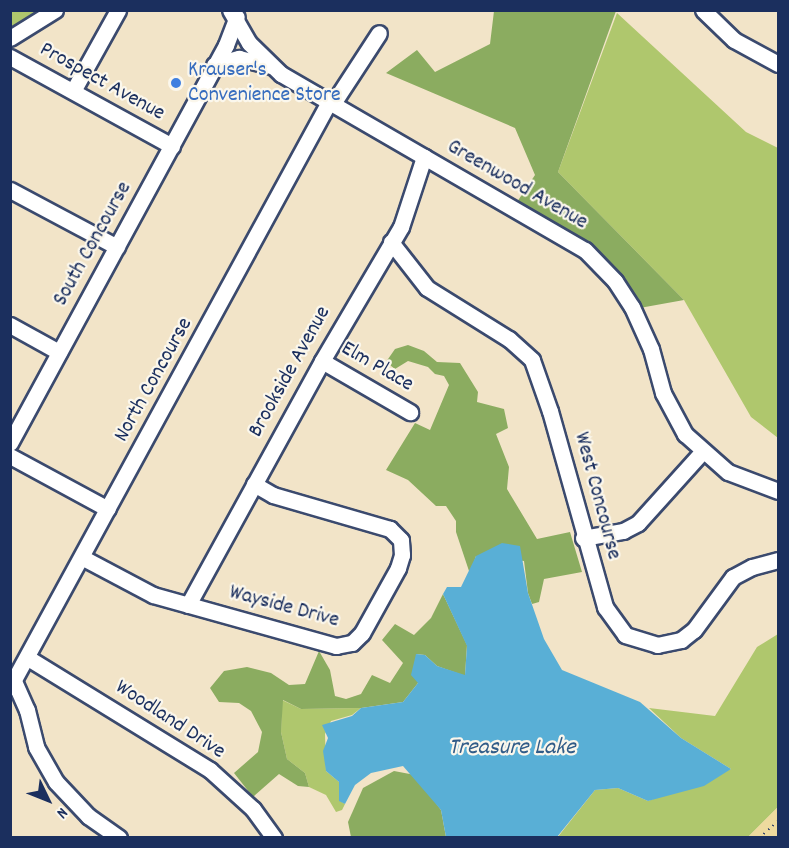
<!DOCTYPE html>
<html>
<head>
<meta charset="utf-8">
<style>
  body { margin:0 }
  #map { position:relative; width:789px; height:848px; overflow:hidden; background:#f2e4c8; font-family:Dekko,sans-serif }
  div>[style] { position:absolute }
  .green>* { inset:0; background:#afc76d }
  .forest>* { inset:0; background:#8bac60 }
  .sand>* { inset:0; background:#eeda9e }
  .water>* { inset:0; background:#59afd6 }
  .path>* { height:1.5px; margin-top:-0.75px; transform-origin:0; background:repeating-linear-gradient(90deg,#3b4a6e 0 1.5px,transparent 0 6px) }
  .roads { filter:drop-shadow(2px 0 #3b4a6e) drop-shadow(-2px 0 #3b4a6e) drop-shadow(0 2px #3b4a6e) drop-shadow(0 -2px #3b4a6e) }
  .minor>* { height:15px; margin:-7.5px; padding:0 7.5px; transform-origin:7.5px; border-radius:7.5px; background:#fff }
  .dots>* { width:16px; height:16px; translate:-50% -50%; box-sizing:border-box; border:3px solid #fbf7ec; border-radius:50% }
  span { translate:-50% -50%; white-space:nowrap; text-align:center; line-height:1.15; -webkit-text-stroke:4.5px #fbf7ec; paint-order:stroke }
  .shop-label { font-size:22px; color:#366cbe }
  .left { translate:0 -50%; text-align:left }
  .street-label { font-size:22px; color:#1b2f5e }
  .water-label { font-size:24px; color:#315c88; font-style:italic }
  .frame { position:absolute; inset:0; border:12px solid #1b2f5e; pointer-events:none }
  .north { position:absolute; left:18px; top:770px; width:60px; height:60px; -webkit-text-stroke:4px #fbf7ec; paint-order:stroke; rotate:133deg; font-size:16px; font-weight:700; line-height:24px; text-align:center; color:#1b2f5e }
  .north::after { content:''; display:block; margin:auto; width:21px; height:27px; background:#1b2f5e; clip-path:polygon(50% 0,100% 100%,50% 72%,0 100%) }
</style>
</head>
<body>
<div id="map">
  <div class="green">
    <i style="clip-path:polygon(10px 11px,42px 11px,11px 30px)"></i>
    <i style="clip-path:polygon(617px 13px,746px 132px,778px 148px,778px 438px,751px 417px,684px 300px,558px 172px)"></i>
    <i style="clip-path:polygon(778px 634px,778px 807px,748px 837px,557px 838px,595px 790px,618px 788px,648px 801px,731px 769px,681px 738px,649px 708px,715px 716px,757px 647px)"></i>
    <i style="clip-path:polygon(282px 700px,301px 709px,361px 708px,352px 715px,331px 721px,325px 734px,326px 771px,339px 782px,339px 800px,345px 804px,342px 810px,336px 812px,326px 795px,309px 787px,305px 773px,287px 759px,281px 732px)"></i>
  </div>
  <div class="forest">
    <i style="clip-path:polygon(494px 11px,616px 11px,558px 172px,684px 300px,634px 309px,570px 237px,515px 205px,535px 175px,515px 128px,386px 73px,417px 50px,435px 72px,490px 44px)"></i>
    <i style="clip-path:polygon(408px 345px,424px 351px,437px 362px,460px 363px,478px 392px,477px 402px,504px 409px,508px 428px,496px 434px,509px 467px,507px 489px,537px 539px,570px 532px,582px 572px,544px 579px,539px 602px,532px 604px,528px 593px,524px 561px,476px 556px,470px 574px,456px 532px,456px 521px,446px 506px,436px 506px,408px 480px,386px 470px,415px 423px,430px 430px,449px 385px,444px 376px,435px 374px,428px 367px,408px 361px,395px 369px,386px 362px,395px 349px)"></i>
    <i style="clip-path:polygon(443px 594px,467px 645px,465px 676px,437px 666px,425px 655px,416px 654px,418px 683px,403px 702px,361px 708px,301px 709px,283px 700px,281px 732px,287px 759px,305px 773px,309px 787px,298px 786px,279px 774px,253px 797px,234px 773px,258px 752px,262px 732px,251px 711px,239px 703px,219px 702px,210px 688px,224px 671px,247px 667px,271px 673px,289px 685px,305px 684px,319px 651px,330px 670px,335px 696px,346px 699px,361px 694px,372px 675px,390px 683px,403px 663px,382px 640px,395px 624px,414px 635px,431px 618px)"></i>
    <i style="clip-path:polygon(394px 771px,415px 775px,441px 810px,446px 837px,351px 837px,348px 822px,363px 788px)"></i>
  </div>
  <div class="sand">
    <i style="clip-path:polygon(778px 807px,778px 837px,748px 837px)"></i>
  </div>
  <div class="water">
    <i style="clip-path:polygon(502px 543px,520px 546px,528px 593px,544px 639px,562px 670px,640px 702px,681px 738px,731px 769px,704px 786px,648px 801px,618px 788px,595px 790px,557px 837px,446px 837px,441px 810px,403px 766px,371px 773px,355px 785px,345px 804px,339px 801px,339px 782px,326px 771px,323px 751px,328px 738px,322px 725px,352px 716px,361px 708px,403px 702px,418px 683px,411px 675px,416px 654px,425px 655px,437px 666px,465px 675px,467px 646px,443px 594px,447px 587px,461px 587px,476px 556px)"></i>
  </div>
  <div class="path">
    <i style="left:759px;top:838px;width:25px;rotate:-42deg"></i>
  </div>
  <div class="roads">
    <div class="minor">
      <i style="left:230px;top:10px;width:38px;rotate:60deg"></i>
      <i style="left:249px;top:43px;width:45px;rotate:44.1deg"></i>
      <i style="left:281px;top:74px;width:351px;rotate:30.1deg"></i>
      <i style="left:585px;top:250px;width:43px;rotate:45.9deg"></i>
      <i style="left:615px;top:281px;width:31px;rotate:57deg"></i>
      <i style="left:632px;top:307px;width:46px;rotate:65.7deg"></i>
      <i style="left:651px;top:349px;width:46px;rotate:74.7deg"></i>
      <i style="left:663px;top:393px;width:47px;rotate:61.8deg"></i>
      <i style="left:685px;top:434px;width:57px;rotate:41.5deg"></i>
      <i style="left:728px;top:472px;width:53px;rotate:20.8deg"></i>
      <i style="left:703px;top:10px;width:43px;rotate:44.1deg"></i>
      <i style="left:734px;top:40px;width:50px;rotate:28.6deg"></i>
      <i style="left:10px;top:38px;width:53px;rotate:-31.9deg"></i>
      <i style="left:10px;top:57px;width:185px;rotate:28.8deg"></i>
      <i style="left:214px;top:65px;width:26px;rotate:-16deg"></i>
      <i style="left:239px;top:58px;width:33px;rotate:14deg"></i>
      <i style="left:73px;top:91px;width:93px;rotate:-60.9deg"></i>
      <i style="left:334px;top:102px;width:82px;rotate:-56.9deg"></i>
      <i style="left:10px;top:190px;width:121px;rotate:28deg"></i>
      <i style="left:391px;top:242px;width:58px;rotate:52deg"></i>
      <i style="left:427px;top:288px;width:97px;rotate:31.9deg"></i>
      <i style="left:509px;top:339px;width:31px;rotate:42deg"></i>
      <i style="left:532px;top:360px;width:54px;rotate:70.6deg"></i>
      <i style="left:550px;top:411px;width:204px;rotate:74.3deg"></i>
      <i style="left:605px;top:607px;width:34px;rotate:54deg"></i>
      <i style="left:625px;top:635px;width:34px;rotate:17deg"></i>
      <i style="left:657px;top:645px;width:25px;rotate:-12deg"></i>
      <i style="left:681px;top:640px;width:16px;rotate:-38deg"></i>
      <i style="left:694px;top:630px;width:66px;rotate:-53.7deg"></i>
      <i style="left:733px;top:577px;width:21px;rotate:-28deg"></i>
      <i style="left:752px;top:567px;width:27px;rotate:-15deg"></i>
      <i style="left:10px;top:325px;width:56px;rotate:28.9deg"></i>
      <i style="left:322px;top:361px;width:102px;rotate:30.1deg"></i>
      <i style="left:10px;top:443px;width:453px;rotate:-61.5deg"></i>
      <i style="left:226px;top:45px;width:30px;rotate:-69deg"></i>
      <i style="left:10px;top:456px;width:111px;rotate:28.4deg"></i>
      <i style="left:583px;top:538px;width:41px;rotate:-9.9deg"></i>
      <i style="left:623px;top:531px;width:17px;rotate:-28deg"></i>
      <i style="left:638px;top:523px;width:96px;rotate:-48deg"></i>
      <i style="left:83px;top:558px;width:79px;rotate:27.9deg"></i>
      <i style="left:153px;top:595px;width:190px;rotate:15.6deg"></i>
      <i style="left:336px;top:646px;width:16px;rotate:-11deg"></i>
      <i style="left:352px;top:643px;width:14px;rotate:-45deg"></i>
      <i style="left:362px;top:633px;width:74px;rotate:-61deg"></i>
      <i style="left:398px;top:568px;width:14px;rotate:-73deg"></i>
      <i style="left:402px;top:555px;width:15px;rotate:-94deg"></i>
      <i style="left:401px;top:540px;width:16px;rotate:-135deg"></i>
      <i style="left:390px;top:529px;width:122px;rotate:-163.8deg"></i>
      <i style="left:273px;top:495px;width:22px;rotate:-150deg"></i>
      <i style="left:188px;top:605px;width:278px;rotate:-61.2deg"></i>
      <i style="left:322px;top:361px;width:156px;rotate:-59.5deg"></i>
      <i style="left:401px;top:227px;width:74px;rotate:-71.8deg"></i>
      <i style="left:28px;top:658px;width:214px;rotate:31.6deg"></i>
      <i style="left:210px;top:770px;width:58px;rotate:42.2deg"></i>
      <i style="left:253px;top:809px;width:36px;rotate:54deg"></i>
      <i style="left:14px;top:681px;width:32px;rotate:66deg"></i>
      <i style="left:27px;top:710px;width:38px;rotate:76deg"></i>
      <i style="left:36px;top:747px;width:40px;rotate:60.3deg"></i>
      <i style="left:56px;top:782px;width:47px;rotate:46.7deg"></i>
      <i style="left:88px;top:816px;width:38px;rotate:35deg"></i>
      <i style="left:10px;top:687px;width:669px;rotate:-61.4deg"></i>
    </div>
  </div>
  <div class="dots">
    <i style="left:176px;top:83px;background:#3f7fe0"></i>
  </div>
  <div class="shop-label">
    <span class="left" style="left:188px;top:83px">Krauser's<br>Convenience Store</span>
  </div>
  <div class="street-label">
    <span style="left:102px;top:82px;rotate:29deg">Prospect Avenue</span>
    <span style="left:517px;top:185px;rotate:30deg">Greenwood Avenue</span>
    <span style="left:93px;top:244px;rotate:-61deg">South Concourse</span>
    <span style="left:377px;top:367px;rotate:30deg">Elm Place</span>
    <span style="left:290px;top:372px;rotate:-61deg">Brookside Avenue</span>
    <span style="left:154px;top:380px;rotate:-61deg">North Concourse</span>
    <span style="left:597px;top:496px;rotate:75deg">West Concourse</span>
    <span style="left:284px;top:607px;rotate:15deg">Wayside Drive</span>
    <span style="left:170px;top:720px;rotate:33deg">Woodland Drive</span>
  </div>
  <div class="water-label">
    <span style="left:512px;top:749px">Treasure Lake</span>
  </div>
  <div class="frame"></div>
  <div class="north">N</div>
</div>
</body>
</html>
